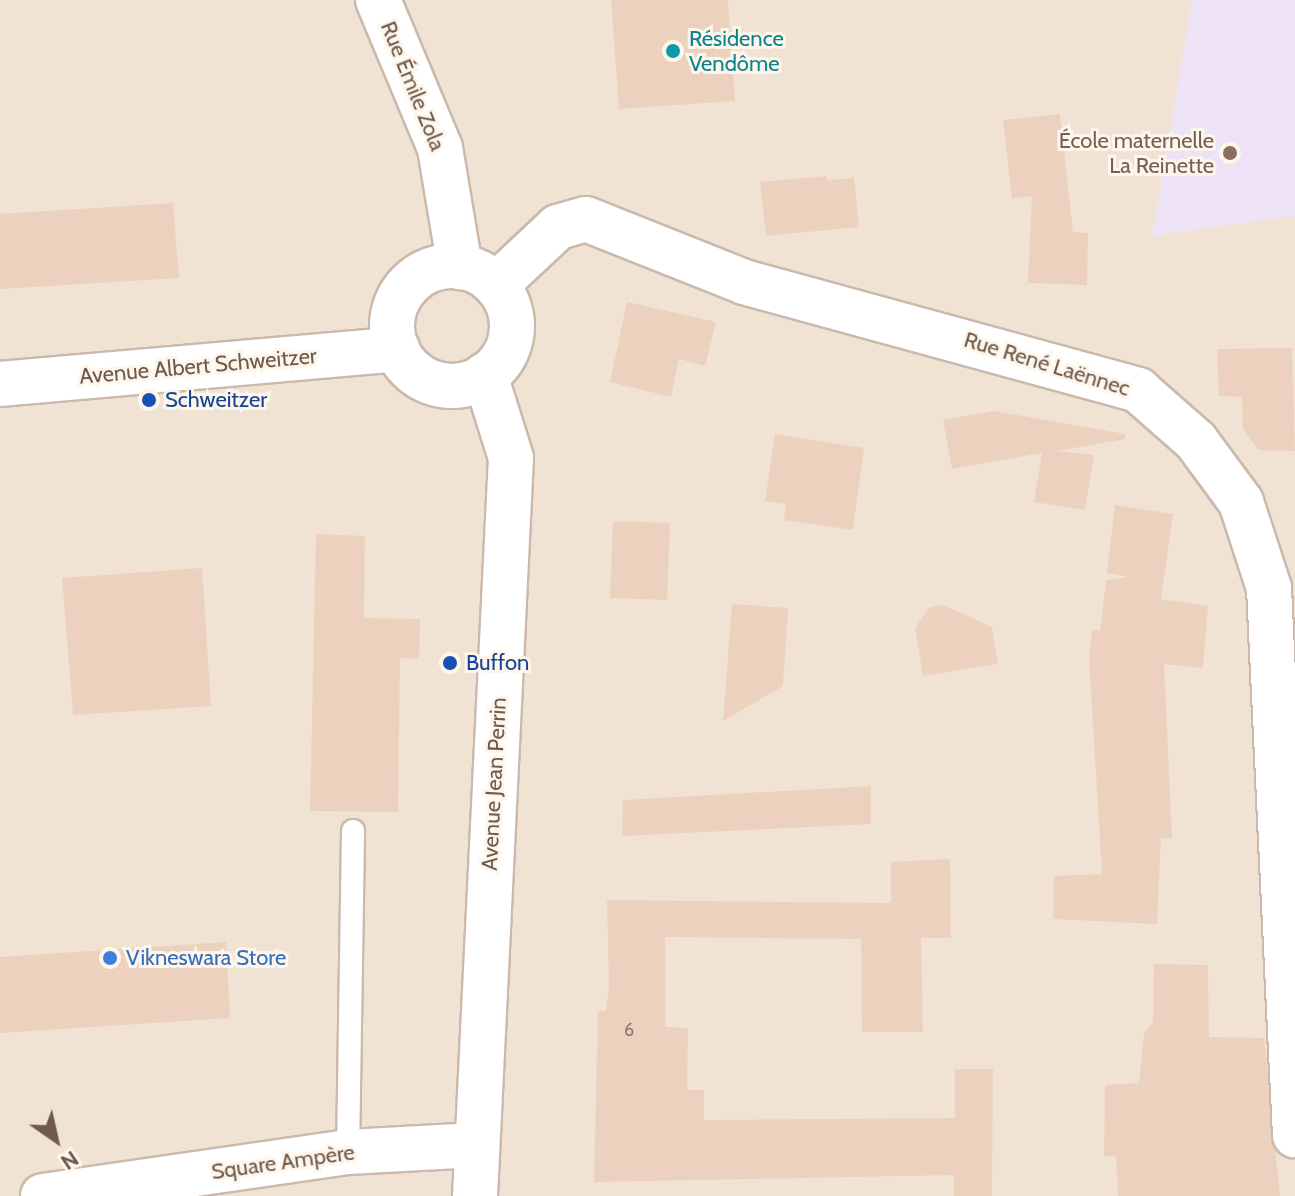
<!DOCTYPE html>
<html>
<head>
<meta charset="utf-8">
<style>
  body { margin:0 }
  #map { position:relative; width:1295px; height:1196px; overflow:hidden; background:#faf2e5; font-family:Cabin,sans-serif }
  div>[style] { position:absolute }
  .residential>* { inset:0; background:#f1e3d4 }
  .education>* { inset:0; background:#eee2f6 }
  .building>* { inset:0; background:#ecd1bf }
  .roads { filter:drop-shadow(2px 0 #cab9ac) drop-shadow(-2px 0 #cab9ac) drop-shadow(0 2px #cab9ac) drop-shadow(0 -2px #cab9ac) }
  .service>* { height:22px; margin:-11px; padding:0 11px; transform-origin:11px; border-radius:11px; background:#fff }
  .minor>* { height:44px; margin:-22px; padding:0 22px; transform-origin:22px; border-radius:22px; background:#fff }
  .tertiary>* { height:44px; margin:-22px; padding:0 22px; transform-origin:22px; border-radius:22px; background:#fff }
  .tertiary>.ring { margin:-22px; padding:0; box-sizing:content-box; background:none; border:44px solid #fff; border-radius:50% }
  .dots>* { width:22px; height:22px; translate:-50% -50%; box-sizing:border-box; border:4px solid #fdf6ea; border-radius:50% }
  span { translate:-50% -50%; white-space:nowrap; text-align:center; line-height:1.15; -webkit-text-stroke:6px #fdf6ea; paint-order:stroke }
  .number-label { font-size:18px; color:#8f776a }
  .number-label span { -webkit-text-stroke-width:0 }
  .culture-label { font-size:22px; color:#0d838f }
  .left { translate:0 -50%; text-align:left }
  .street-label { font-size:22px; color:#70594d }
  .education-label { font-size:22px; color:#785e54 }
  .right { translate:-100% -50%; text-align:right }
  .transit-label { font-size:22px; color:#164399 }
  .shop-label { font-size:22px; color:#366cbe }
  .north { position:absolute; left:16px; top:1100px; width:80px; height:80px; -webkit-text-stroke:6px #fdf6ea; paint-order:stroke; rotate:146deg; font-size:22px; font-weight:700; line-height:32px; text-align:center; color:#70594d }
  .north::after { content:''; display:block; margin:auto; width:28px; height:36px; background:#70594d; clip-path:polygon(50% 0,100% 100%,50% 72%,0 100%) }
</style>
</head>
<body>
<div id="map">
  <div class="residential">
    <i style="clip-path:polygon(0 0,1295px 0,1295px 1196px,0 1196px)"></i>
  </div>
  <div class="education">
    <i style="clip-path:polygon(1192px 0,1295px 0,1295px 216px,1152px 236px)"></i>
  </div>
  <div class="building">
    <i style="clip-path:polygon(611px 0,728px 0,735px 101px,619px 109px)"></i>
    <i style="clip-path:polygon(1060px 114px,1073px 232px,1088px 233px,1087px 285px,1028px 283px,1032px 196px,1012px 199px,1003px 120px)"></i>
    <i style="clip-path:polygon(826px 176px,828px 180px,854px 178px,859px 227px,766px 236px,760px 182px)"></i>
    <i style="clip-path:polygon(173px 203px,179px 278px,0 289px,0 214px)"></i>
    <i style="clip-path:polygon(627px 302px,716px 322px,705px 366px,679px 359px,671px 397px,610px 382px)"></i>
    <i style="clip-path:polygon(1292px 348px,1295px 451px,1258px 450px,1243px 429px,1242px 397px,1219px 396px,1217px 349px)"></i>
    <i style="clip-path:polygon(994px 411px,1125px 434px,1125px 439px,1057px 451px,1094px 455px,1085px 510px,1034px 502px,1042px 453px,952px 469px,943px 420px)"></i>
    <i style="clip-path:polygon(775px 434px,864px 448px,853px 530px,784px 520px,786px 504px,765px 501px)"></i>
    <i style="clip-path:polygon(1115px 505px,1173px 514px,1161px 599px,1208px 606px,1203px 668px,1164px 664px,1172px 838px,1161px 838px,1157px 924px,1053px 919px,1054px 876px,1102px 874px,1089px 657px,1092px 630px,1100px 631px,1106px 580px,1128px 577px,1107px 573px)"></i>
    <i style="clip-path:polygon(613px 521px,670px 523px,667px 600px,610px 598px)"></i>
    <i style="clip-path:polygon(316px 534px,365px 536px,364px 618px,420px 619px,419px 659px,400px 658px,398px 812px,310px 811px)"></i>
    <i style="clip-path:polygon(202px 568px,211px 706px,73px 715px,62px 578px)"></i>
    <i style="clip-path:polygon(732px 604px,788px 608px,783px 686px,723px 721px)"></i>
    <i style="clip-path:polygon(943px 605px,992px 627px,998px 664px,923px 676px,915px 628px,930px 607px)"></i>
    <i style="clip-path:polygon(871px 786px,871px 824px,622px 836px,623px 800px)"></i>
    <i style="clip-path:polygon(950px 859px,951px 938px,921px 938px,923px 1032px,862px 1032px,861px 939px,665px 937px,665px 1027px,688px 1028px,687px 1090px,704px 1090px,704px 1120px,955px 1118px,955px 1069px,993px 1069px,992px 1196px,954px 1196px,954px 1175px,594px 1182px,598px 1011px,606px 1011px,609px 986px,607px 900px,891px 903px,891px 862px)"></i>
    <i style="clip-path:polygon(226px 942px,230px 1018px,0 1033px,0 957px)"></i>
    <i style="clip-path:polygon(1154px 964px,1208px 965px,1209px 1037px,1264px 1038px,1280px 1196px,1118px 1196px,1116px 1157px,1104px 1156px,1105px 1085px,1139px 1083px,1144px 1034px,1153px 1022px)"></i>
  </div>
  <div class="roads">
    <div class="service">
      <i style="left:348px;top:1152px;width:321px;rotate:-89.1deg"></i>
    </div>
    <div class="minor">
      <i style="left:496px;top:285px;width:85px;rotate:-43.1deg"></i>
      <i style="left:558px;top:227px;width:29px;rotate:-16deg"></i>
      <i style="left:586px;top:219px;width:170px;rotate:21.7deg"></i>
      <i style="left:744px;top:282px;width:409px;rotate:15.3deg"></i>
      <i style="left:1138px;top:390px;width:77px;rotate:41.3deg"></i>
      <i style="left:1196px;top:441px;width:76px;rotate:53.6deg"></i>
      <i style="left:1241px;top:502px;width:90px;rotate:72deg"></i>
      <i style="left:1269px;top:588px;width:548px;rotate:87.28deg"></i>
      <i style="left:43px;top:1196px;width:308px;rotate:-8.2deg"></i>
      <i style="left:348px;top:1152px;width:128px;rotate:-3.1deg"></i>
    </div>
    <div class="tertiary">
      <i style="left:378px;top:0;width:160px;rotate:67.3deg"></i>
      <i style="left:440px;top:148px;width:121px;rotate:80.5deg"></i>
      <i class="ring" style="left:392px;top:266px;width:76px;height:76px"></i>
      <i style="left:0;top:384px;width:399px;rotate:-5deg"></i>
      <i style="left:475px;top:1196px;width:739px;rotate:-87.21deg"></i>
      <i style="left:511px;top:458px;width:87px;rotate:-107.4deg"></i>
    </div>
  </div>
  <div class="dots">
    <i style="left:673px;top:51px;background:#0f9aa8"></i>
    <i style="left:1230px;top:153px;background:#8d6e63"></i>
    <i style="left:149px;top:400px;background:#1a4fb4"></i>
    <i style="left:450px;top:663px;background:#1a4fb4"></i>
    <i style="left:110px;top:958px;background:#3f7fe0"></i>
  </div>
  <div class="number-label">
    <span style="left:629px;top:1030px">6</span>
  </div>
  <div class="culture-label">
    <span class="left" style="left:689px;top:51px">Résidence<br>Vendôme</span>
  </div>
  <div class="street-label">
    <span style="left:413px;top:86px;rotate:68deg">Rue Émile Zola</span>
    <span style="left:1047px;top:364px;rotate:17deg">Rue René Laënnec</span>
    <span style="left:198px;top:366px;rotate:-5deg">Avenue Albert Schweitzer</span>
    <span style="left:494px;top:784px;rotate:-87deg">Avenue Jean Perrin</span>
    <span style="left:283px;top:1162px;rotate:-8deg">Square Ampère</span>
  </div>
  <div class="education-label">
    <span class="right" style="left:1214px;top:153px">École maternelle<br>La Reinette</span>
  </div>
  <div class="transit-label">
    <span class="left" style="left:165px;top:400px">Schweitzer</span>
    <span class="left" style="left:466px;top:663px">Buffon</span>
  </div>
  <div class="shop-label">
    <span class="left" style="left:126px;top:958px">Vikneswara Store</span>
  </div>
  <div class="north">N</div>
</div>
</body>
</html>
